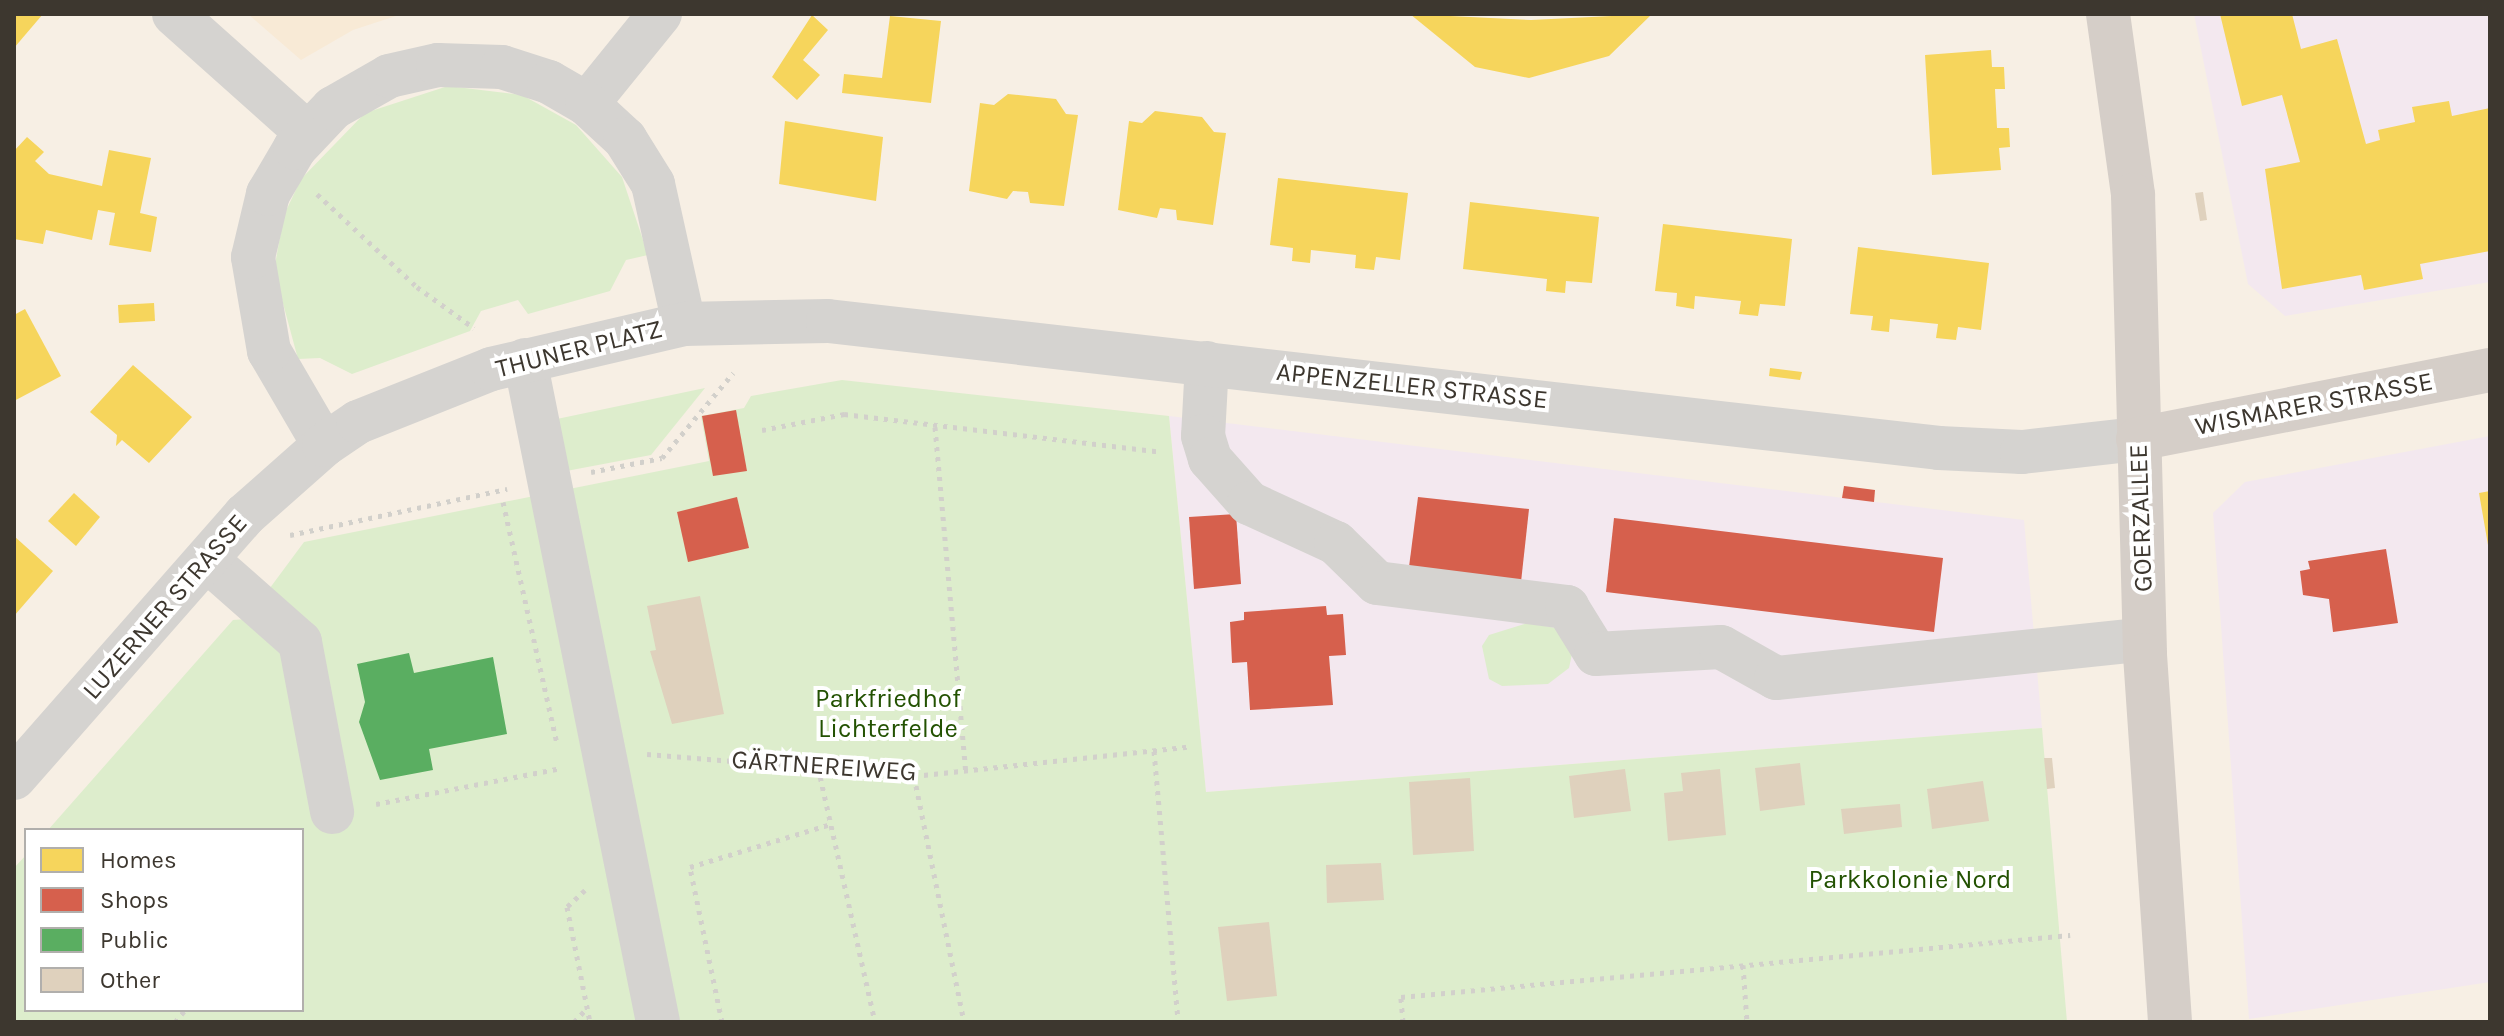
<!DOCTYPE html>
<html>
<head>
<meta charset="utf-8">
<style>
  body { margin:0 }
  #map { position:relative; width:2504px; height:1036px; overflow:hidden; background:#f7efe4; font-family:Karla,sans-serif }
  div>[style] { position:absolute }
  .commercial>* { inset:0; background:#f3e8ef }
  .built>* { inset:0; background:#f8ead6 }
  .green>* { inset:0; background:#ddedcc }
  .homes>* { inset:0; background:#f6d55c }
  .shops>* { inset:0; background:#d6604d }
  .public>* { inset:0; background:#5aae61 }
  .building>* { inset:0; background:#dfd1bd }
  .path>* { height:5px; margin-top:-2.5px; transform-origin:0; background:repeating-linear-gradient(90deg,#d2d0cb 0 4px,transparent 0 10px) }
  .minor>* { height:44px; margin:-22px; padding:0 22px; transform-origin:22px; border-radius:22px; background:#d5d3d0 }
  .major>* { height:44px; margin:-22px; padding:0 22px; transform-origin:22px; border-radius:22px; background:#d5cec8 }
  span { translate:-50% -50%; white-space:nowrap; text-align:center; line-height:1.15; -webkit-text-stroke:8px #fff; paint-order:stroke }
  .street-label { font-size:26px; color:#3d372f }
  .park-label { font-size:26px; color:#235202 }
  .frame { position:absolute; inset:0; border:16px solid #3d372f; pointer-events:none }
  .legend { position:absolute; left:24px; top:828px; width:280px; height:184px; box-sizing:border-box; background:#fff; border:2px solid #b1afac; margin:0; padding:10px 14px; list-style:none; font-size:24px; color:#3d372f }
  .legend li { display:flex; align-items:center; gap:16px; height:40px }
  .legend b { width:40px; border:2px solid #b1afac }
</style>
</head>
<body>
<div id="map">
  <div class="commercial">
    <i style="clip-path:polygon(2194px 14px,2490px 14px,2490px 282px,2285px 316px,2248px 284px)"></i>
    <i style="clip-path:polygon(1169px 416px,2024px 520px,2042px 728px,1206px 792px)"></i>
    <i style="clip-path:polygon(2490px 436px,2490px 982px,2249px 1019px,2213px 513px,2245px 482px)"></i>
  </div>
  <div class="built">
    <i style="clip-path:polygon(248px 14px,402px 14px,353px 30px,301px 60px)"></i>
  </div>
  <div class="green">
    <i style="clip-path:polygon(448px 86px,522px 95px,576px 125px,622px 177px,648px 255px,626px 260px,610px 291px,528px 314px,518px 300px,481px 311px,470px 331px,352px 374px,320px 358px,298px 359px,274px 270px,284px 215px,301px 179px,365px 113px)"></i>
    <i style="clip-path:polygon(842px 380px,1169px 416px,1206px 792px,2042px 728px,2067px 1022px,14px 1022px,14px 868px,26px 855px,26px 1010px,302px 1010px,302px 830px,48px 830px,233px 620px,247px 619px,304px 542px,709px 461px,701px 416px,744px 408px,751px 396px)"></i>
    <i style="clip-path:polygon(705px 388px,651px 455px,561px 472px,552px 420px)"></i>
    <i style="clip-path:polygon(1528px 623px,1556px 628px,1572px 654px,1569px 668px,1548px 684px,1502px 686px,1489px 679px,1482px 646px,1489px 635px)"></i>
  </div>
  <div class="homes">
    <i style="clip-path:polygon(14px 14px,43px 14px,14px 48px)"></i>
    <i style="clip-path:polygon(1410px 14px,1531px 20px,1652px 14px,1609px 56px,1529px 78px,1475px 67px)"></i>
    <i style="clip-path:polygon(2220px 14px,2292px 14px,2301px 49px,2337px 39px,2366px 144px,2380px 140px,2378px 130px,2415px 122px,2412px 107px,2449px 101px,2452px 116px,2490px 108px,2490px 251px,2420px 264px,2423px 279px,2364px 290px,2361px 275px,2282px 289px,2265px 169px,2300px 162px,2282px 95px,2242px 106px)"></i>
    <i style="clip-path:polygon(812px 15px,828px 30px,803px 60px,820px 75px,797px 100px,772px 77px)"></i>
    <i style="clip-path:polygon(890px 16px,941px 21px,931px 103px,842px 93px,844px 74px,882px 78px)"></i>
    <i style="clip-path:polygon(1991px 50px,1992px 67px,2004px 67px,2005px 89px,1995px 89px,1997px 128px,2009px 128px,2010px 147px,1999px 148px,2001px 170px,1932px 175px,1925px 55px)"></i>
    <i style="clip-path:polygon(1008px 94px,1056px 99px,1066px 114px,1078px 115px,1064px 206px,1030px 203px,1028px 192px,1013px 191px,1007px 199px,969px 191px,980px 103px,994px 105px)"></i>
    <i style="clip-path:polygon(1155px 111px,1202px 117px,1214px 132px,1226px 133px,1213px 225px,1177px 220px,1176px 210px,1160px 208px,1157px 218px,1118px 210px,1129px 121px,1142px 123px)"></i>
    <i style="clip-path:polygon(785px 121px,883px 137px,876px 201px,779px 184px)"></i>
    <i style="clip-path:polygon(27px 137px,44px 152px,35px 161px,49px 174px,102px 186px,109px 150px,151px 158px,140px 213px,157px 217px,151px 252px,109px 245px,115px 213px,98px 210px,92px 240px,46px 230px,43px 244px,14px 239px,14px 151px)"></i>
    <i style="clip-path:polygon(1278px 178px,1408px 193px,1400px 260px,1376px 257px,1374px 270px,1355px 268px,1356px 255px,1311px 250px,1310px 263px,1292px 261px,1293px 248px,1270px 245px)"></i>
    <i style="clip-path:polygon(1470px 202px,1599px 217px,1592px 283px,1566px 281px,1565px 293px,1546px 291px,1547px 279px,1463px 269px)"></i>
    <i style="clip-path:polygon(1663px 224px,1792px 239px,1785px 306px,1760px 304px,1758px 316px,1739px 314px,1741px 301px,1695px 296px,1694px 309px,1676px 306px,1677px 293px,1655px 291px)"></i>
    <i style="clip-path:polygon(1858px 247px,1989px 263px,1981px 330px,1958px 327px,1956px 340px,1936px 338px,1938px 324px,1890px 319px,1889px 332px,1871px 330px,1873px 316px,1850px 314px)"></i>
    <i style="clip-path:polygon(154px 303px,155px 321px,119px 323px,118px 305px)"></i>
    <i style="clip-path:polygon(25px 309px,61px 376px,14px 401px,14px 315px)"></i>
    <i style="clip-path:polygon(133px 365px,192px 417px,149px 463px,122px 440px,116px 446px,117px 435px,90px 412px)"></i>
    <i style="clip-path:polygon(1770px 368px,1802px 372px,1800px 380px,1769px 376px)"></i>
    <i style="clip-path:polygon(2490px 491px,2490px 545px,2488px 545px,2479px 493px)"></i>
    <i style="clip-path:polygon(74px 493px,100px 517px,76px 546px,48px 521px)"></i>
    <i style="clip-path:polygon(14px 536px,53px 571px,14px 616px)"></i>
  </div>
  <div class="shops">
    <i style="clip-path:polygon(736px 410px,747px 471px,713px 476px,702px 416px)"></i>
    <i style="clip-path:polygon(1844px 486px,1875px 490px,1874px 502px,1842px 498px)"></i>
    <i style="clip-path:polygon(737px 497px,749px 548px,688px 562px,677px 512px)"></i>
    <i style="clip-path:polygon(1418px 497px,1529px 509px,1521px 582px,1409px 567px)"></i>
    <i style="clip-path:polygon(1236px 514px,1241px 584px,1194px 589px,1189px 517px)"></i>
    <i style="clip-path:polygon(1614px 518px,1943px 558px,1934px 632px,1606px 592px)"></i>
    <i style="clip-path:polygon(2386px 549px,2398px 623px,2333px 632px,2329px 599px,2303px 595px,2300px 571px,2310px 569px,2308px 561px)"></i>
    <i style="clip-path:polygon(1326px 606px,1327px 615px,1343px 614px,1346px 655px,1329px 656px,1333px 705px,1250px 710px,1247px 662px,1232px 663px,1230px 622px,1244px 620px,1244px 612px)"></i>
  </div>
  <div class="public">
    <i style="clip-path:polygon(409px 653px,414px 673px,493px 657px,507px 734px,429px 749px,433px 770px,380px 780px,359px 722px,365px 702px,357px 664px)"></i>
  </div>
  <div class="building">
    <i style="clip-path:polygon(2203px 192px,2207px 220px,2200px 221px,2195px 193px)"></i>
    <i style="clip-path:polygon(700px 596px,724px 714px,672px 724px,650px 651px,656px 650px,647px 606px)"></i>
    <i style="clip-path:polygon(2044px 758px,2052px 758px,2055px 788px,2047px 789px)"></i>
    <i style="clip-path:polygon(1800px 763px,1805px 805px,1760px 811px,1755px 768px)"></i>
    <i style="clip-path:polygon(1625px 769px,1631px 811px,1574px 818px,1569px 776px)"></i>
    <i style="clip-path:polygon(1720px 769px,1726px 835px,1668px 841px,1664px 793px,1683px 791px,1681px 773px)"></i>
    <i style="clip-path:polygon(1470px 778px,1474px 851px,1413px 855px,1409px 782px)"></i>
    <i style="clip-path:polygon(1983px 781px,1989px 821px,1932px 829px,1927px 789px)"></i>
    <i style="clip-path:polygon(1900px 804px,1902px 827px,1844px 834px,1841px 809px)"></i>
    <i style="clip-path:polygon(1381px 863px,1384px 900px,1327px 903px,1326px 865px)"></i>
    <i style="clip-path:polygon(1269px 922px,1277px 996px,1227px 1001px,1218px 927px)"></i>
  </div>
  <div class="path">
    <i style="left:317px;top:194px;width:137px;rotate:42.9deg"></i>
    <i style="left:417px;top:287px;width:70px;rotate:35.7deg"></i>
    <i style="left:935px;top:427px;width:345px;rotate:84.9deg"></i>
    <i style="left:762px;top:430px;width:84px;rotate:-11deg"></i>
    <i style="left:844px;top:414px;width:319px;rotate:6.8deg"></i>
    <i style="left:591px;top:472px;width:72px;rotate:-11.2deg"></i>
    <i style="left:662px;top:458px;width:111px;rotate:-50.1deg"></i>
    <i style="left:503px;top:502px;width:248px;rotate:77.4deg"></i>
    <i style="left:290px;top:535px;width:222px;rotate:-12deg"></i>
    <i style="left:1154px;top:751px;width:272px;rotate:84.9deg"></i>
    <i style="left:647px;top:754px;width:268px;rotate:4.7deg"></i>
    <i style="left:914px;top:776px;width:275px;rotate:-6.1deg"></i>
    <i style="left:818px;top:767px;width:261px;rotate:77.4deg"></i>
    <i style="left:914px;top:776px;width:251px;rotate:78.5deg"></i>
    <i style="left:376px;top:804px;width:189px;rotate:-11deg"></i>
    <i style="left:585px;top:890px;width:25px;rotate:137deg"></i>
    <i style="left:567px;top:907px;width:117px;rotate:78.7deg"></i>
    <i style="left:1743px;top:965px;width:57px;rotate:86deg"></i>
    <i style="left:175px;top:1022px;width:16px;rotate:-50deg"></i>
    <i style="left:574px;top:1022px;width:19px;rotate:-47deg"></i>
    <i style="left:722px;top:1022px;width:158px;rotate:-101.7deg"></i>
    <i style="left:690px;top:867px;width:147px;rotate:-17deg"></i>
    <i style="left:1403px;top:1022px;width:25px;rotate:-95deg"></i>
    <i style="left:1401px;top:997px;width:672px;rotate:-5.29deg"></i>
  </div>
  <div class="minor">
    <i style="left:174px;top:14px;width:178px;rotate:41.8deg"></i>
    <i style="left:587px;top:104px;width:116px;rotate:-51deg"></i>
    <i style="left:525px;top:360px;width:675px;rotate:78.64deg"></i>
    <i style="left:1207px;top:363px;width:73px;rotate:93.1deg"></i>
    <i style="left:1203px;top:436px;width:24px;rotate:73deg"></i>
    <i style="left:1210px;top:459px;width:59px;rotate:48.4deg"></i>
    <i style="left:1249px;top:503px;width:96px;rotate:24.7deg"></i>
    <i style="left:1336px;top:543px;width:57px;rotate:44.3deg"></i>
    <i style="left:1377px;top:583px;width:192px;rotate:7.2deg"></i>
    <i style="left:1567px;top:607px;width:55px;rotate:58.3deg"></i>
    <i style="left:1596px;top:654px;width:125px;rotate:-3.2deg"></i>
    <i style="left:1721px;top:647px;width:63px;rotate:29.4deg"></i>
    <i style="left:1776px;top:678px;width:370px;rotate:-6deg"></i>
    <i style="left:324px;top:445px;width:109px;rotate:-120.3deg"></i>
    <i style="left:269px;top:351px;width:95px;rotate:-99.7deg"></i>
    <i style="left:253px;top:257px;width:65px;rotate:-76.6deg"></i>
    <i style="left:268px;top:194px;width:53px;rotate:-59.6deg"></i>
    <i style="left:295px;top:148px;width:55px;rotate:-46.5deg"></i>
    <i style="left:333px;top:108px;width:64px;rotate:-29.7deg"></i>
    <i style="left:389px;top:76px;width:50px;rotate:-12.7deg"></i>
    <i style="left:438px;top:65px;width:64px;rotate:1.8deg"></i>
    <i style="left:502px;top:67px;width:49px;rotate:17.7deg"></i>
    <i style="left:549px;top:82px;width:44px;rotate:30.1deg"></i>
    <i style="left:587px;top:104px;width:52px;rotate:42.6deg"></i>
    <i style="left:625px;top:139px;width:53px;rotate:58.1deg"></i>
    <i style="left:653px;top:184px;width:143px;rotate:77.5deg"></i>
    <i style="left:207px;top:560px;width:124px;rotate:41.4deg"></i>
    <i style="left:300px;top:642px;width:173px;rotate:79.3deg"></i>
    <i style="left:14px;top:778px;width:350px;rotate:-48.7deg"></i>
    <i style="left:245px;top:515px;width:106px;rotate:-41.5deg"></i>
    <i style="left:324px;top:445px;width:41px;rotate:-34.1deg"></i>
    <i style="left:358px;top:422px;width:143px;rotate:-21.7deg"></i>
    <i style="left:491px;top:369px;width:198px;rotate:-13.1deg"></i>
    <i style="left:684px;top:324px;width:144px;rotate:-1.2deg"></i>
    <i style="left:828px;top:321px;width:1118px;rotate:6.52deg"></i>
    <i style="left:1939px;top:448px;width:83px;rotate:2.8deg"></i>
    <i style="left:2022px;top:452px;width:117px;rotate:-6.4deg"></i>
  </div>
  <div class="major">
    <i style="left:2108px;top:14px;width:183px;rotate:82.1deg"></i>
    <i style="left:2133px;top:195px;width:460px;rotate:88.5deg"></i>
    <i style="left:2145px;top:655px;width:368px;rotate:86.1deg"></i>
    <i style="left:2138px;top:439px;width:359px;rotate:-11.1deg"></i>
  </div>
  <div class="street-label">
    <span style="left:579px;top:349px;rotate:-14deg">THUNER PLATZ</span>
    <span style="left:1412px;top:386px;rotate:6deg">APPENZELLER STRASSE</span>
    <span style="left:2314px;top:404px;rotate:-11deg">WISMARER STRASSE</span>
    <span style="left:2141px;top:518px;rotate:-92deg">GOERZALLEE</span>
    <span style="left:165px;top:607px;rotate:-49deg">LUZERNER STRASSE</span>
    <span style="left:824px;top:766px;rotate:4deg">GÄRTNEREIWEG</span>
  </div>
  <div class="park-label">
    <span style="left:888px;top:714px">Parkfriedhof<br>Lichterfelde</span>
    <span style="left:1910px;top:880px">Parkkolonie Nord</span>
  </div>
  <div class="frame"></div>
  <ul class="legend">
  <li><b style="height:22px;background:#f6d55c"></b>Homes</li>
  <li><b style="height:22px;background:#d6604d"></b>Shops</li>
  <li><b style="height:22px;background:#5aae61"></b>Public</li>
  <li><b style="height:22px;background:#dfd1bd"></b>Other</li>
  </ul>
</div>
</body>
</html>
